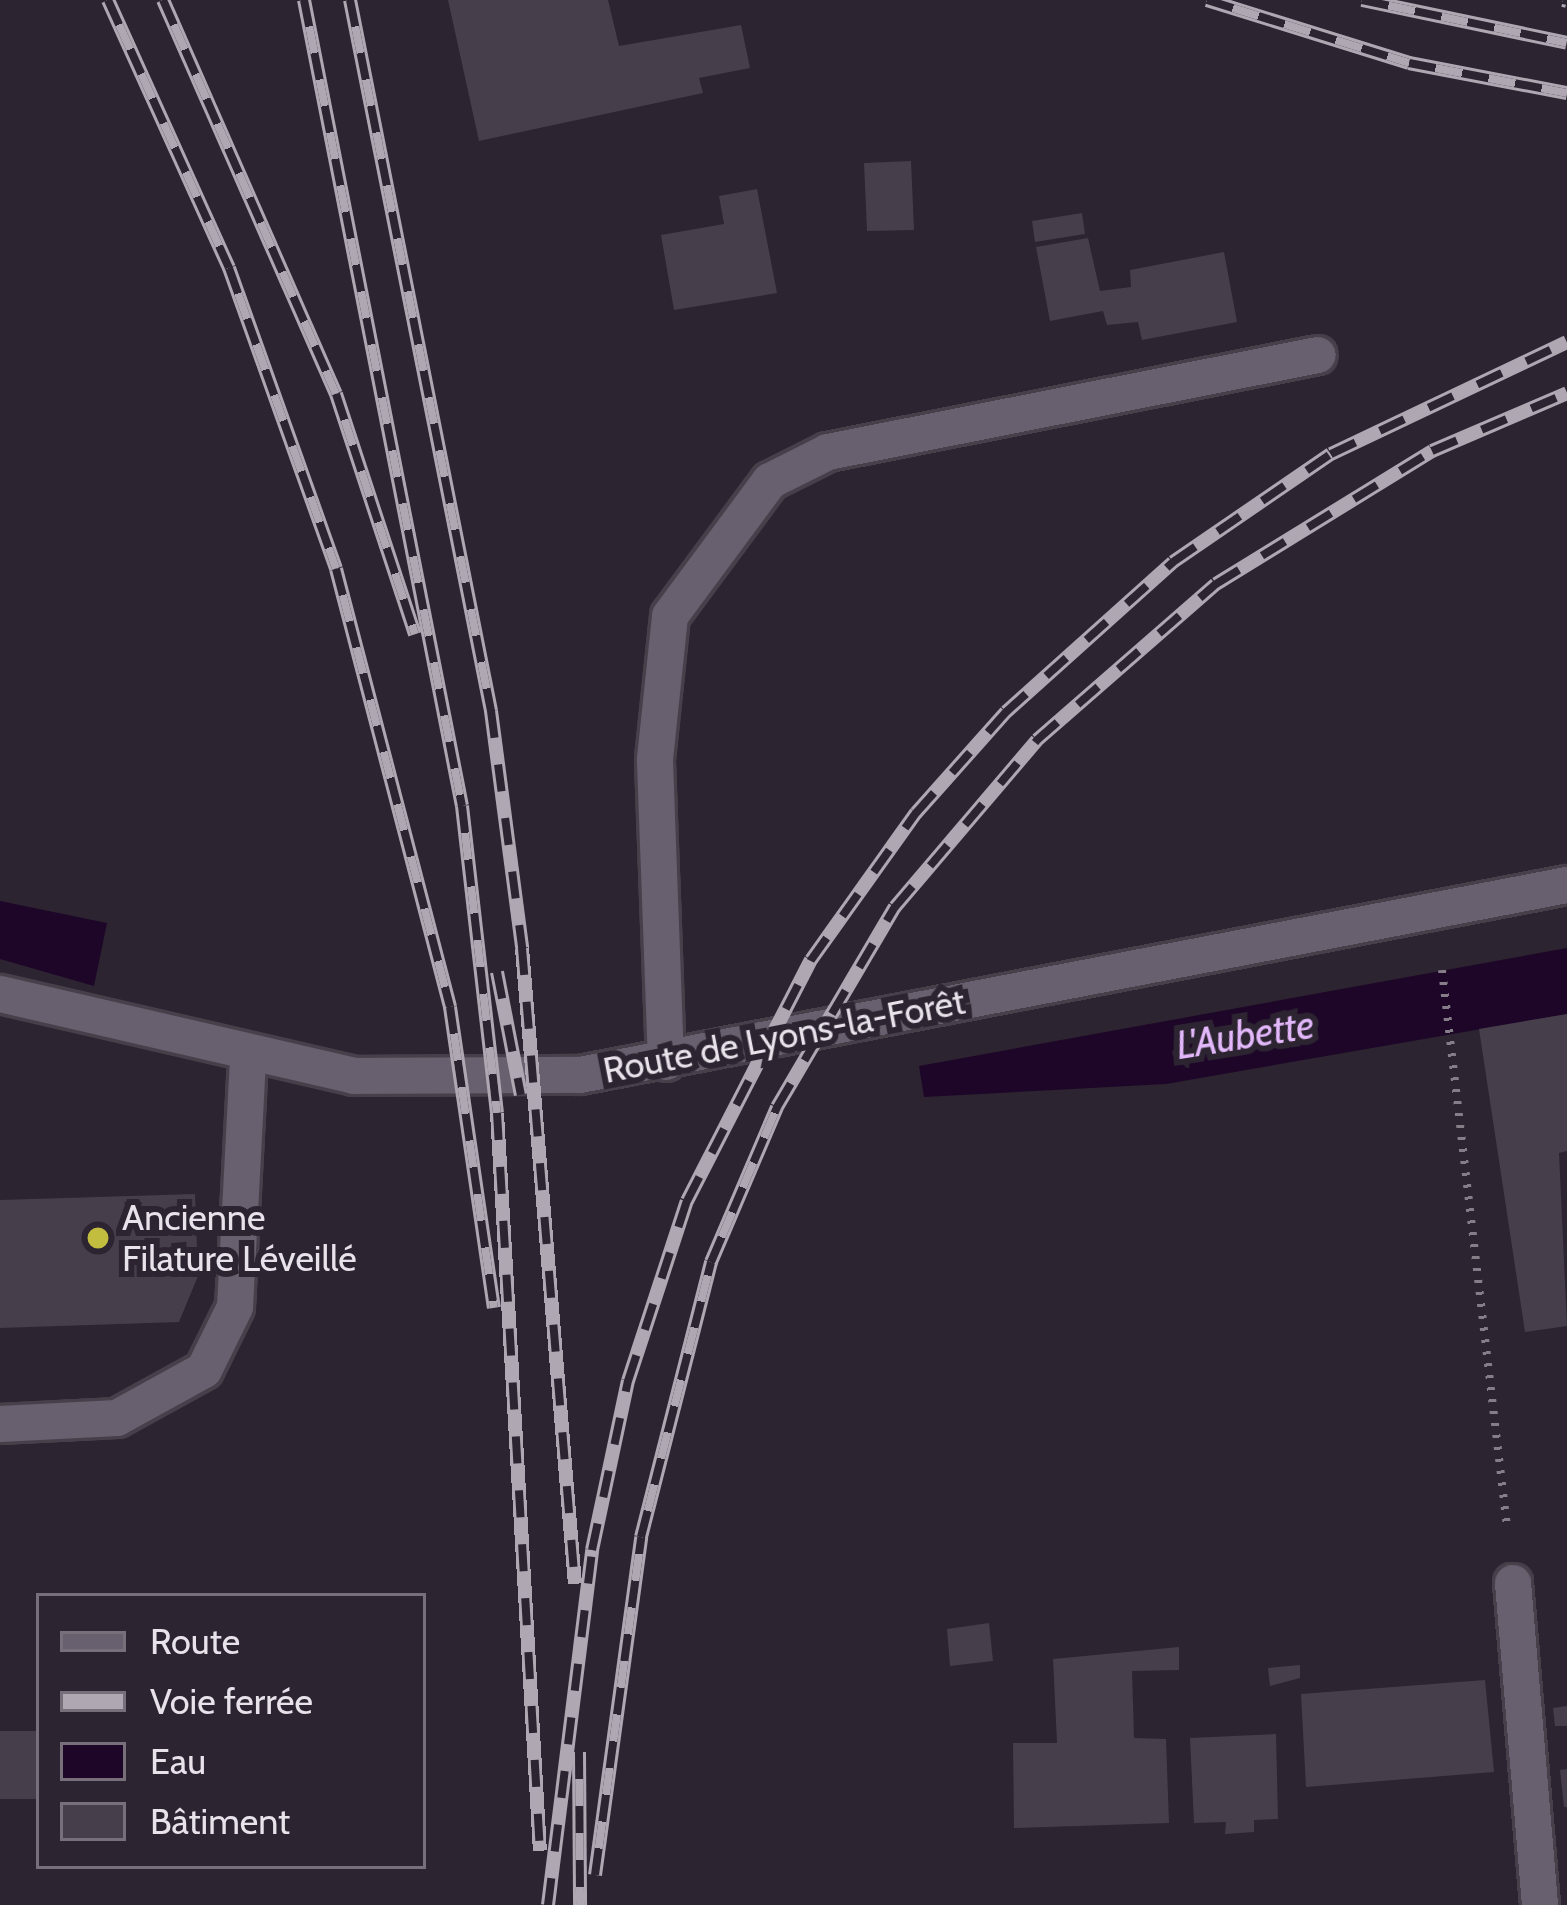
<!DOCTYPE html>
<html>
<head>
<meta charset="utf-8">
<style>
  body { margin:0 }
  #map { position:relative; width:1567px; height:1905px; overflow:hidden; background:#2c2430; font-family:Cabin,sans-serif }
  div>[style] { position:absolute }
  .water>* { inset:0; background:#1e0629 }
  .building>* { inset:0; background:#463e4b }
  .path>* { height:8px; margin-top:-4px; transform-origin:0; background:repeating-linear-gradient(90deg,#857e89 0 3px,transparent 0 12px) }
  .roads { filter:drop-shadow(3px 0 #47404b) drop-shadow(-3px 0 #47404b) drop-shadow(0 3px #47404b) drop-shadow(0 -3px #47404b) }
  .minor>* { height:36px; margin:-18px; padding:0 18px; transform-origin:18px; border-radius:18px; background:#69606f }
  .rail>* { height:14px; margin-top:-7px; transform-origin:0; background:repeating-linear-gradient(90deg,#2c2430 0 27px,#afa8b2 0 54px); box-sizing:border-box; border-block:3px solid #afa8b2 }
  .dots>* { width:33px; height:33px; translate:-50% -50%; box-sizing:border-box; border:6px solid #2c2430; border-radius:50% }
  span { translate:-50% -50%; white-space:nowrap; text-align:center; line-height:1.15; -webkit-text-stroke:12px #2c2430; paint-order:stroke }
  .street-label { font-size:36px; color:#e8e2eb }
  .poi-label { font-size:36px; color:#e8e2eb }
  .left { translate:0 -50%; text-align:left }
  .water-label { font-size:39px; color:#e3b8fb; font-style:italic }
  .legend { position:absolute; left:36px; top:1593px; width:390px; height:276px; box-sizing:border-box; background:#2c2430; border:3px solid #77707b; margin:0; padding:15px 21px; list-style:none; font-size:36px; color:#e8e2eb }
  .legend li { display:flex; align-items:center; gap:24px; height:60px }
  .legend b { width:60px; border:3px solid #77707b }
</style>
</head>
<body>
<div id="map">
  <div class="water">
    <i style="clip-path:polygon(0 901px,107px 923px,94px 986px,0 959px)"></i>
    <i style="clip-path:polygon(1567px 948px,1567px 1014px,1166px 1084px,924px 1097px,919px 1066px)"></i>
  </div>
  <div class="building">
    <i style="clip-path:polygon(448px 0,608px 0,619px 46px,741px 25px,750px 68px,699px 78px,703px 93px,479px 141px)"></i>
    <i style="clip-path:polygon(911px 161px,914px 230px,867px 231px,864px 163px)"></i>
    <i style="clip-path:polygon(757px 189px,777px 293px,674px 310px,661px 235px,724px 224px,719px 196px)"></i>
    <i style="clip-path:polygon(1082px 213px,1085px 234px,1035px 242px,1032px 221px)"></i>
    <i style="clip-path:polygon(1088px 238px,1100px 291px,1131px 287px,1130px 270px,1224px 252px,1237px 322px,1142px 340px,1138px 322px,1107px 325px,1103px 311px,1050px 321px,1036px 247px)"></i>
    <i style="clip-path:polygon(1567px 1014px,1567px 1151px,1559px 1153px,1567px 1326px,1525px 1332px,1479px 1029px)"></i>
    <i style="clip-path:polygon(195px 1194px,198px 1276px,179px 1322px,0 1328px,0 1200px)"></i>
    <i style="clip-path:polygon(989px 1623px,993px 1661px,950px 1666px,947px 1629px)"></i>
    <i style="clip-path:polygon(1179px 1647px,1179px 1670px,1132px 1671px,1134px 1738px,1166px 1739px,1169px 1823px,1014px 1828px,1013px 1743px,1057px 1743px,1053px 1659px)"></i>
    <i style="clip-path:polygon(1300px 1665px,1300px 1678px,1270px 1686px,1268px 1668px)"></i>
    <i style="clip-path:polygon(1485px 1680px,1494px 1772px,1306px 1787px,1301px 1694px)"></i>
    <i style="clip-path:polygon(1567px 1706px,1567px 1726px,1555px 1726px,1553px 1708px)"></i>
    <i style="clip-path:polygon(0 1731px,39px 1731px,39px 1799px,0 1799px)"></i>
    <i style="clip-path:polygon(1276px 1734px,1278px 1819px,1254px 1820px,1254px 1832px,1225px 1834px,1226px 1822px,1194px 1823px,1190px 1738px)"></i>
    <i style="clip-path:polygon(1567px 1769px,1567px 1807px,1564px 1807px,1560px 1770px)"></i>
  </div>
  <div class="path">
    <i style="left:1442px;top:970px;width:561px;rotate:83.34deg"></i>
  </div>
  <div class="roads">
    <div class="minor">
      <i style="left:0;top:994px;width:363px;rotate:13deg"></i>
      <i style="left:354px;top:1076px;width:226px;rotate:-0.3deg"></i>
      <i style="left:580px;top:1075px;width:1005px;rotate:-10.9deg"></i>
      <i style="left:666px;top:1062px;width:303px;rotate:-92.1deg"></i>
      <i style="left:655px;top:759px;width:144px;rotate:-84deg"></i>
      <i style="left:670px;top:616px;width:168px;rotate:-53.5deg"></i>
      <i style="left:770px;top:481px;width:65px;rotate:-26.6deg"></i>
      <i style="left:828px;top:452px;width:499px;rotate:-11.2deg"></i>
      <i style="left:0;top:1424px;width:117px;rotate:-2.9deg"></i>
      <i style="left:117px;top:1418px;width:99px;rotate:-28.9deg"></i>
      <i style="left:204px;top:1370px;width:70px;rotate:-63.8deg"></i>
      <i style="left:235px;top:1307px;width:251px;rotate:-87deg"></i>
      <i style="left:1513px;top:1583px;width:323px;rotate:85.2deg"></i>
    </div>
  </div>
  <div class="rail">
    <i style="left:108px;top:0;width:294px;rotate:65.7deg"></i>
    <i style="left:229px;top:268px;width:319px;rotate:70.4deg"></i>
    <i style="left:336px;top:569px;width:453px;rotate:75.4deg"></i>
    <i style="left:450px;top:1007px;width:304px;rotate:81.7deg"></i>
    <i style="left:163px;top:0;width:430px;rotate:66.3deg"></i>
    <i style="left:336px;top:394px;width:253px;rotate:71.8deg"></i>
    <i style="left:304px;top:0;width:821px;rotate:78.91deg"></i>
    <i style="left:462px;top:806px;width:309px;rotate:83.5deg"></i>
    <i style="left:497px;top:1113px;width:739px;rotate:86.67deg"></i>
    <i style="left:350px;top:0;width:725px;rotate:78.78deg"></i>
    <i style="left:491px;top:711px;width:239px;rotate:82.5deg"></i>
    <i style="left:522px;top:948px;width:638px;rotate:85.24deg"></i>
    <i style="left:1207px;top:0;width:212px;rotate:17.3deg"></i>
    <i style="left:1409px;top:63px;width:161px;rotate:10.8deg"></i>
    <i style="left:1362px;top:0;width:209px;rotate:11.8deg"></i>
    <i style="left:1563px;top:0;width:4px;rotate:14deg"></i>
    <i style="left:497px;top:972px;width:125px;rotate:79deg"></i>
    <i style="left:579px;top:1752px;width:153px;rotate:89.6deg"></i>
    <i style="left:595px;top:1875px;width:341px;rotate:-82.2deg"></i>
    <i style="left:641px;top:1537px;width:284px;rotate:-75.7deg"></i>
    <i style="left:711px;top:1262px;width:168px;rotate:-66.9deg"></i>
    <i style="left:777px;top:1107px;width:232px;rotate:-59.5deg"></i>
    <i style="left:895px;top:907px;width:219px;rotate:-49.6deg"></i>
    <i style="left:1037px;top:740px;width:237px;rotate:-41.1deg"></i>
    <i style="left:1216px;top:584px;width:254px;rotate:-31.6deg"></i>
    <i style="left:1432px;top:451px;width:147px;rotate:-23.2deg"></i>
    <i style="left:548px;top:1905px;width:358px;rotate:-82.9deg"></i>
    <i style="left:592px;top:1550px;width:173px;rotate:-78deg"></i>
    <i style="left:628px;top:1381px;width:189px;rotate:-71.9deg"></i>
    <i style="left:687px;top:1201px;width:271px;rotate:-62.8deg"></i>
    <i style="left:811px;top:960px;width:181px;rotate:-54.5deg"></i>
    <i style="left:916px;top:813px;width:135px;rotate:-48.3deg"></i>
    <i style="left:1006px;top:712px;width:224px;rotate:-41.9deg"></i>
    <i style="left:1173px;top:562px;width:191px;rotate:-34.4deg"></i>
    <i style="left:1331px;top:454px;width:261px;rotate:-25.4deg"></i>
  </div>
  <div class="dots">
    <i style="left:98px;top:1238px;background:#c2bd3f"></i>
  </div>
  <div class="street-label">
    <span style="left:784px;top:1036px;rotate:-11deg">Route de Lyons-la-Forêt</span>
  </div>
  <div class="poi-label">
    <span class="left" style="left:122px;top:1238px">Ancienne<br>Filature Léveillé</span>
  </div>
  <div class="water-label">
    <span style="left:1245px;top:1035px;rotate:-9deg">L'Aubette</span>
  </div>
  <ul class="legend">
  <li><b style="height:15px;background:#69606f"></b>Route</li>
  <li><b style="height:15px;background:#afa8b2"></b>Voie ferrée</li>
  <li><b style="height:33px;background:#1e0629"></b>Eau</li>
  <li><b style="height:33px;background:#463e4b"></b>Bâtiment</li>
  </ul>
</div>
</body>
</html>
